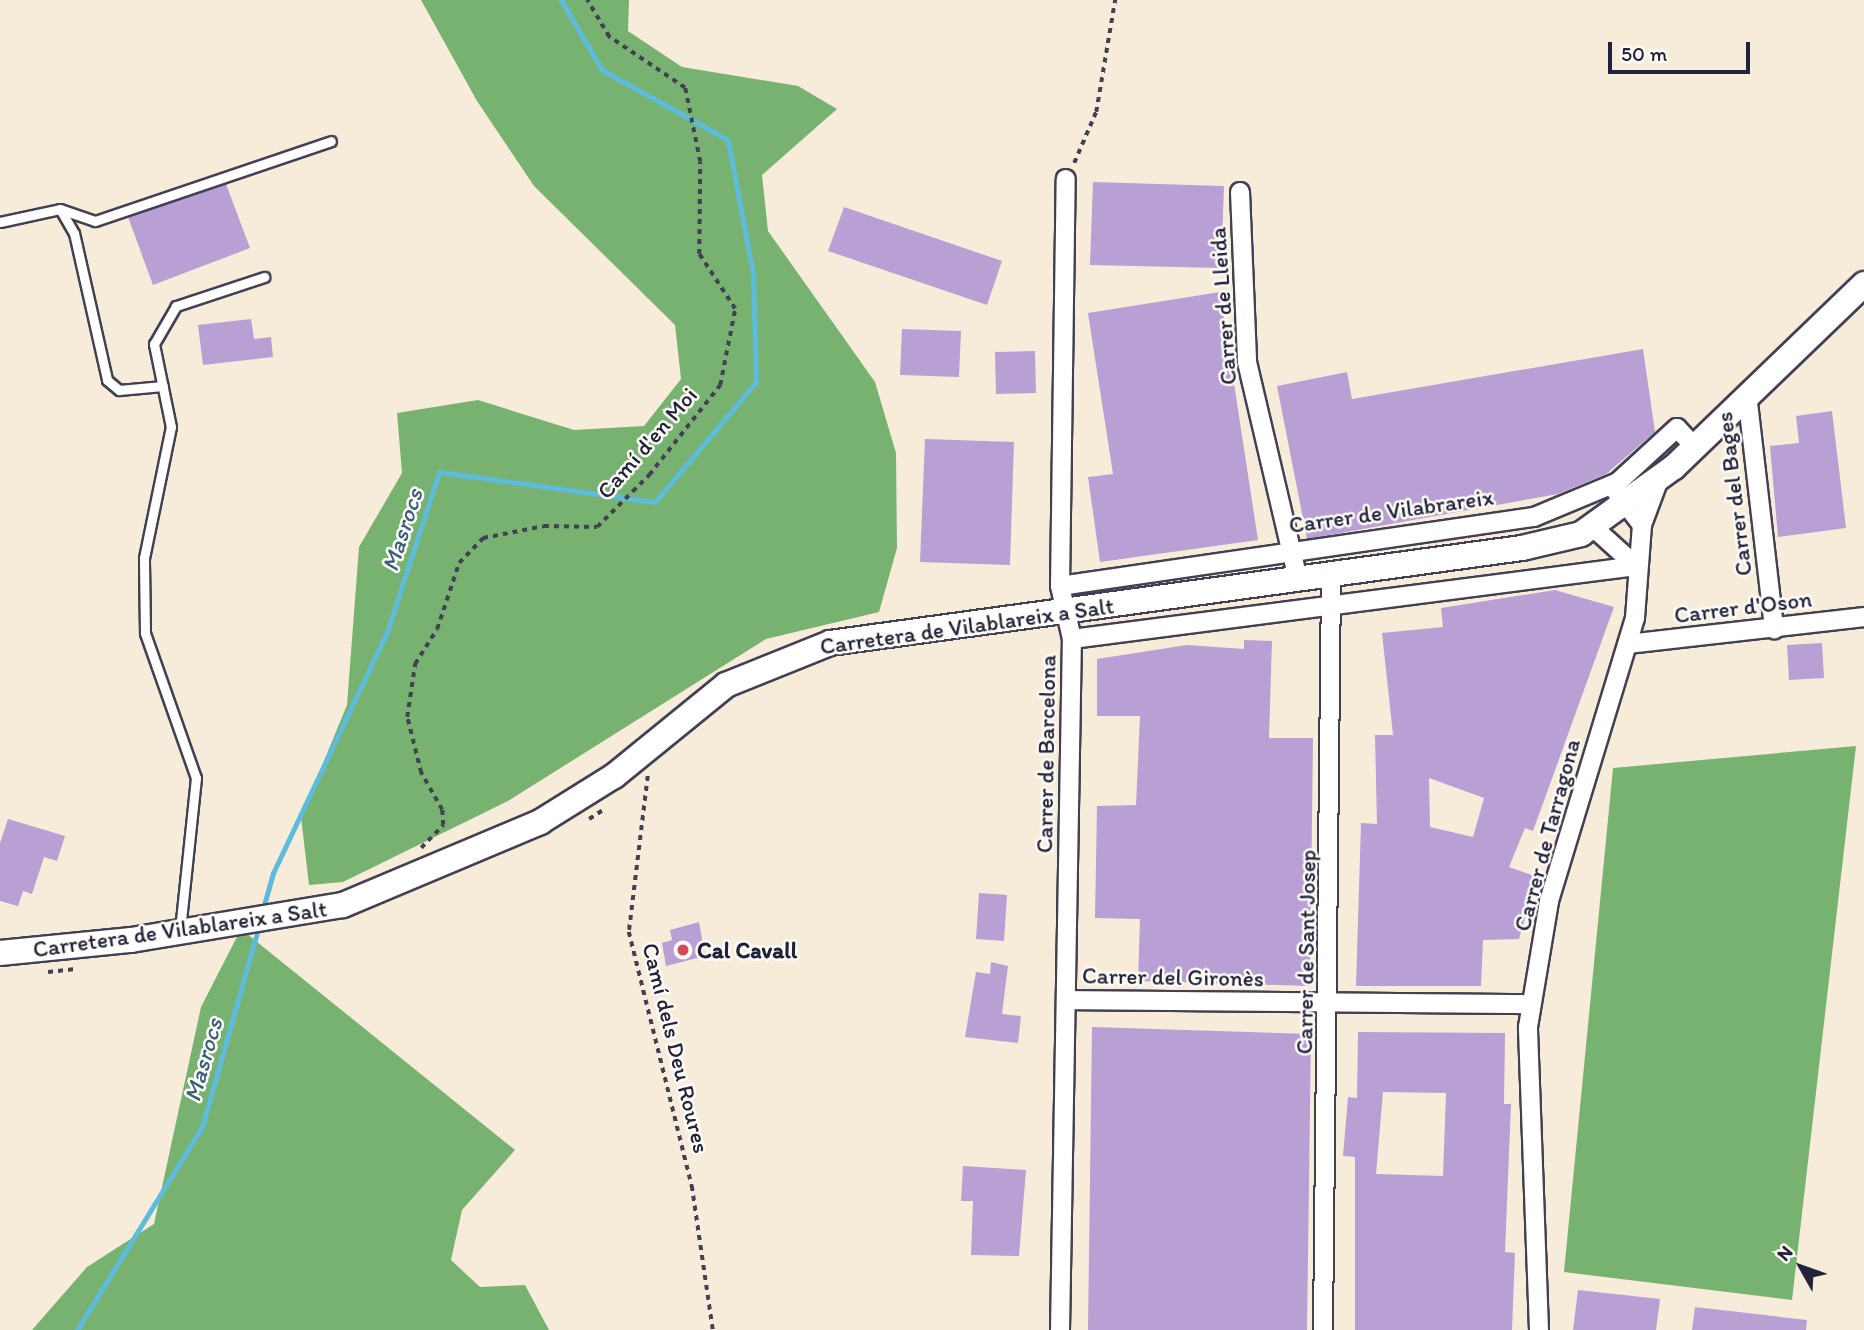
<!DOCTYPE html>
<html>
<head>
<meta charset="utf-8">
<style>
  body { margin:0 }
  #map { position:relative; width:1864px; height:1330px; overflow:hidden; background:#f7ecda; font-family:Itim,sans-serif }
  div>[style] { position:absolute }
  .forest>* { inset:0; background:#78b271 }
  .stream>* { height:5px; margin:-2.5px; padding:0 2.5px; transform-origin:2.5px; border-radius:2.5px; background:#5dbbdb }
  .building>* { inset:0; background:#b89fd4 }
  .path>* { height:3.5px; margin-top:-1.75px; transform-origin:0; background:repeating-linear-gradient(90deg,#424053 0 5px,transparent 0 10px) }
  .roads { filter:drop-shadow(2px 0 #424053) drop-shadow(-2px 0 #424053) drop-shadow(0 2px #424053) drop-shadow(0 -2px #424053) }
  .lane>* { height:9px; margin:-4.5px; padding:0 4.5px; transform-origin:4.5px; border-radius:4.5px; background:#fff }
  .street>* { height:18px; margin:-9px; padding:0 9px; transform-origin:9px; border-radius:9px; background:#fff }
  .secondary>* { height:24px; margin:-12px; padding:0 12px; transform-origin:12px; border-radius:12px; background:#fff }
  .dots>* { width:19px; height:19px; translate:-50% -50%; box-sizing:border-box; border:4px solid #fdfcf7; border-radius:50% }
  span { translate:-50% -50%; white-space:nowrap; text-align:center; line-height:1.15; -webkit-text-stroke:5px #fdfcf7; paint-order:stroke }
  .street-label { font-size:23px; color:#22223b }
  .poi-label { font-size:23px; color:#22223b; font-weight:700 }
  .left { translate:0 -50%; text-align:left }
  .water-label { font-size:24px; color:#3a5f7b; font-style:italic }
  .north { position:absolute; left:1766px; top:1232px; width:70px; height:70px; -webkit-text-stroke:5px #fdfcf7; paint-order:stroke; rotate:310deg; font-size:19px; font-weight:700; line-height:28px; text-align:center; color:#22223b }
  .north::after { content:''; display:block; margin:auto; width:24px; height:32px; background:#22223b; clip-path:polygon(50% 0,100% 100%,50% 72%,0 100%) }
  .scale { position:absolute; left:1608px; top:42px; width:142px; height:32px; box-sizing:border-box; border:4px solid #22223b; border-top:0; padding-left:9px; font-size:21px; line-height:24px; white-space:nowrap; color:#22223b; -webkit-text-stroke:5px #fdfcf7; paint-order:stroke }
</style>
</head>
<body>
<div id="map">
  <div class="forest">
    <i style="clip-path:polygon(421px 0,629px 0,628px 31px,682px 67px,798px 86px,837px 109px,762px 175px,768px 231px,875px 382px,896px 453px,897px 548px,879px 612px,766px 639px,508px 801px,343px 882px,309px 885px,301px 817px,347px 705px,359px 547px,402px 473px,397px 413px,478px 400px,574px 430px,644px 426px,681px 379px,675px 325px,534px 186px,477px 101px)"></i>
    <i style="clip-path:polygon(1856px 746px,1792px 1300px,1564px 1272px,1613px 768px)"></i>
    <i style="clip-path:polygon(241px 929px,515px 1150px,462px 1210px,451px 1260px,480px 1287px,525px 1285px,549px 1330px,32px 1330px,87px 1267px,154px 1224px,201px 1007px)"></i>
  </div>
  <div class="stream">
    <i style="left:262px;top:912px;width:41px;rotate:-74.2deg"></i>
    <i style="left:273px;top:873px;width:267px;rotate:-64.7deg"></i>
    <i style="left:387px;top:632px;width:168px;rotate:-72deg"></i>
    <i style="left:439px;top:472px;width:218px;rotate:7.9deg"></i>
    <i style="left:655px;top:502px;width:157px;rotate:-49.9deg"></i>
    <i style="left:756px;top:382px;width:108px;rotate:-91.6deg"></i>
    <i style="left:753px;top:274px;width:136px;rotate:-100.6deg"></i>
    <i style="left:728px;top:140px;width:144px;rotate:-150.9deg"></i>
    <i style="left:602px;top:70px;width:81px;rotate:-120.4deg"></i>
    <i style="left:77px;top:1330px;width:238px;rotate:-58.4deg"></i>
    <i style="left:202px;top:1127px;width:210px;rotate:-74.2deg"></i>
  </div>
  <div class="building">
    <i style="clip-path:polygon(1093px 182px,1224px 186px,1221px 268px,1090px 265px)"></i>
    <i style="clip-path:polygon(226px 184px,250px 248px,153px 285px,128px 217px)"></i>
    <i style="clip-path:polygon(844px 207px,1002px 261px,987px 305px,828px 251px)"></i>
    <i style="clip-path:polygon(1220px 292px,1258px 540px,1100px 562px,1088px 477px,1113px 474px,1088px 313px)"></i>
    <i style="clip-path:polygon(251px 319px,254px 339px,271px 337px,273px 357px,203px 365px,198px 325px)"></i>
    <i style="clip-path:polygon(902px 329px,961px 331px,959px 377px,900px 375px)"></i>
    <i style="clip-path:polygon(1643px 349px,1655px 432px,1606px 474px,1558px 494px,1307px 539px,1277px 386px,1347px 372px,1352px 399px)"></i>
    <i style="clip-path:polygon(1035px 351px,1036px 393px,996px 394px,995px 352px)"></i>
    <i style="clip-path:polygon(1832px 411px,1846px 528px,1778px 537px,1770px 446px,1799px 443px,1796px 416px)"></i>
    <i style="clip-path:polygon(925px 439px,1014px 442px,1010px 565px,920px 562px)"></i>
    <i style="clip-path:polygon(evenodd,1555px 590px,1614px 607px,1533px 831px,1525px 828px,1509px 867px,1537px 877px,1519px 939px,1483px 940px,1481px 986px,1356px 986px,1361px 823px,1377px 824px,1375px 735px,1393px 735px,1382px 633px,1443px 627px,1441px 608px,1555px 590px,1429px 778px,1484px 798px,1473px 837px,1430px 827px,1429px 778px)"></i>
    <i style="clip-path:polygon(1244px 640px,1272px 641px,1269px 738px,1313px 738px,1310px 986px,1138px 981px,1140px 919px,1095px 918px,1097px 806px,1136px 805px,1140px 716px,1097px 716px,1097px 659px,1187px 645px,1244px 649px)"></i>
    <i style="clip-path:polygon(1822px 643px,1824px 678px,1789px 680px,1787px 645px)"></i>
    <i style="clip-path:polygon(8px 819px,65px 836px,57px 861px,44px 857px,32px 894px,23px 891px,18px 906px,0 901px,0 843px)"></i>
    <i style="clip-path:polygon(979px 893px,1007px 895px,1004px 941px,976px 939px)"></i>
    <i style="clip-path:polygon(699px 922px,705px 956px,666px 966px,662px 943px,672px 940px,670px 930px)"></i>
    <i style="clip-path:polygon(991px 962px,1008px 966px,1002px 1014px,1021px 1016px,1018px 1043px,965px 1037px,976px 972px,990px 974px)"></i>
    <i style="clip-path:polygon(1092px 1027px,1311px 1034px,1307px 1330px,1088px 1330px)"></i>
    <i style="clip-path:polygon(evenodd,1358px 1032px,1505px 1033px,1504px 1104px,1511px 1104px,1505px 1252px,1515px 1253px,1512px 1330px,1355px 1330px,1355px 1157px,1343px 1156px,1348px 1097px,1357px 1098px,1358px 1032px,1383px 1092px,1446px 1093px,1443px 1176px,1376px 1174px,1383px 1092px)"></i>
    <i style="clip-path:polygon(963px 1166px,1026px 1170px,1019px 1256px,971px 1255px,973px 1201px,961px 1201px)"></i>
    <i style="clip-path:polygon(1578px 1290px,1660px 1299px,1656px 1330px,1573px 1330px)"></i>
    <i style="clip-path:polygon(1695px 1307px,1807px 1320px,1806px 1330px,1692px 1330px)"></i>
  </div>
  <div class="path">
    <i style="left:1074px;top:163px;width:56px;rotate:-66.7deg"></i>
    <i style="left:1096px;top:112px;width:114px;rotate:-80.4deg"></i>
    <i style="left:648px;top:776px;width:157px;rotate:96.9deg"></i>
    <i style="left:629px;top:932px;width:262px;rotate:76.1deg"></i>
    <i style="left:692px;top:1186px;width:146px;rotate:81.7deg"></i>
    <i style="left:589px;top:819px;width:17px;rotate:-33deg"></i>
    <i style="left:421px;top:848px;width:32px;rotate:-46deg"></i>
    <i style="left:443px;top:825px;width:15px;rotate:-94deg"></i>
    <i style="left:442px;top:810px;width:43px;rotate:-119.6deg"></i>
    <i style="left:421px;top:773px;width:58px;rotate:-104deg"></i>
    <i style="left:407px;top:717px;width:54px;rotate:-81.4deg"></i>
    <i style="left:415px;top:664px;width:41px;rotate:-57.8deg"></i>
    <i style="left:437px;top:629px;width:70px;rotate:-71.6deg"></i>
    <i style="left:459px;top:563px;width:35px;rotate:-46deg"></i>
    <i style="left:483px;top:538px;width:62px;rotate:-11.1deg"></i>
    <i style="left:544px;top:526px;width:53px;rotate:1.1deg"></i>
    <i style="left:597px;top:527px;width:74px;rotate:-45deg"></i>
    <i style="left:649px;top:475px;width:115px;rotate:-51.7deg"></i>
    <i style="left:720px;top:385px;width:77px;rotate:-78.8deg"></i>
    <i style="left:735px;top:309px;width:66px;rotate:-123.2deg"></i>
    <i style="left:699px;top:254px;width:92px;rotate:-89.4deg"></i>
    <i style="left:700px;top:162px;width:76px;rotate:-101.5deg"></i>
    <i style="left:685px;top:88px;width:92px;rotate:-146.1deg"></i>
    <i style="left:609px;top:37px;width:43px;rotate:-120.7deg"></i>
    <i style="left:48px;top:972px;width:30px;rotate:-6deg"></i>
  </div>
  <div class="roads">
    <div class="lane">
      <i style="left:60px;top:209px;width:28px;rotate:60deg"></i>
      <i style="left:74px;top:233px;width:151px;rotate:77.3deg"></i>
      <i style="left:107px;top:380px;width:16px;rotate:40deg"></i>
      <i style="left:119px;top:390px;width:44px;rotate:-5.2deg"></i>
      <i style="left:0;top:222px;width:61px;rotate:-12.2deg"></i>
      <i style="left:60px;top:209px;width:37px;rotate:19deg"></i>
      <i style="left:95px;top:221px;width:249px;rotate:-18.7deg"></i>
      <i style="left:180px;top:930px;width:153px;rotate:-84deg"></i>
      <i style="left:196px;top:778px;width:154px;rotate:-109.4deg"></i>
      <i style="left:145px;top:633px;width:75px;rotate:-90.8deg"></i>
      <i style="left:144px;top:558px;width:134px;rotate:-78.4deg"></i>
      <i style="left:171px;top:427px;width:85px;rotate:-101.6deg"></i>
      <i style="left:154px;top:344px;width:44px;rotate:-59.9deg"></i>
      <i style="left:176px;top:306px;width:93px;rotate:-18.2deg"></i>
    </div>
    <div class="street">
      <i style="left:1240px;top:192px;width:170px;rotate:87.6deg"></i>
      <i style="left:1247px;top:362px;width:223px;rotate:76.8deg"></i>
      <i style="left:1747px;top:394px;width:237px;rotate:83.4deg"></i>
      <i style="left:1642px;top:525px;width:49px;rotate:-69.7deg"></i>
      <i style="left:1594px;top:528px;width:57px;rotate:42.1deg"></i>
      <i style="left:1060px;top:586px;width:479px;rotate:-8.3deg"></i>
      <i style="left:1534px;top:517px;width:91px;rotate:-22.6deg"></i>
      <i style="left:1618px;top:482px;width:80px;rotate:-42.5deg"></i>
      <i style="left:1677px;top:428px;width:25px;rotate:47deg"></i>
      <i style="left:1072px;top:639px;width:569px;rotate:-7.37deg"></i>
      <i style="left:1628px;top:644px;width:238px;rotate:-6.5deg"></i>
      <i style="left:1066px;top:1000px;width:465px;rotate:0.5deg"></i>
      <i style="left:1060px;top:1330px;width:691px;rotate:-89.01deg"></i>
      <i style="left:1072px;top:639px;width:54px;rotate:-102.8deg"></i>
      <i style="left:1060px;top:586px;width:407px;rotate:-89.2deg"></i>
      <i style="left:1323px;top:1330px;width:756px;rotate:-89.39deg"></i>
      <i style="left:1539px;top:1330px;width:303px;rotate:-92.1deg"></i>
      <i style="left:1528px;top:1027px;width:128px;rotate:-80.5deg"></i>
      <i style="left:1549px;top:901px;width:296px;rotate:-73.1deg"></i>
      <i style="left:1635px;top:618px;width:93px;rotate:-85.7deg"></i>
      <i style="left:1642px;top:525px;width:49px;rotate:-127.6deg"></i>
    </div>
    <div class="secondary">
      <i style="left:0;top:953px;width:132px;rotate:-5.7deg"></i>
      <i style="left:131px;top:940px;width:215px;rotate:-9.4deg"></i>
      <i style="left:343px;top:905px;width:214px;rotate:-22.8deg"></i>
      <i style="left:540px;top:822px;width:87px;rotate:-31.9deg"></i>
      <i style="left:614px;top:776px;width:144px;rotate:-39.1deg"></i>
      <i style="left:726px;top:685px;width:112px;rotate:-22deg"></i>
      <i style="left:830px;top:643px;width:698px;rotate:-7.82deg"></i>
      <i style="left:1522px;top:548px;width:61px;rotate:-13.3deg"></i>
      <i style="left:1581px;top:534px;width:115px;rotate:-35.8deg"></i>
      <i style="left:1674px;top:467px;width:264px;rotate:-43.9deg"></i>
    </div>
  </div>
  <div class="dots">
    <i style="left:683px;top:950px;background:#d1495b"></i>
  </div>
  <div class="street-label">
    <span style="left:1223px;top:306px;rotate:-94deg">Carrer de Lleida</span>
    <span style="left:647px;top:443px;rotate:-49deg">Camí d'en Moi</span>
    <span style="left:1734px;top:494px;rotate:-97deg">Carrer del Bages</span>
    <span style="left:1391px;top:511px;rotate:-8deg">Carrer de Vilabrareix</span>
    <span style="left:1743px;top:607px;rotate:-7deg">Carrer d'Oson</span>
    <span style="left:967px;top:626px;rotate:-8deg">Carretera de Vilablareix a Salt</span>
    <span style="left:1046px;top:754px;rotate:-89deg">Carrer de Barcelona</span>
    <span style="left:1547px;top:835px;rotate:-75deg">Carrer de Tarragona</span>
    <span style="left:180px;top:929px;rotate:-8deg">Carretera de Vilablareix a Salt</span>
    <span style="left:1306px;top:952px;rotate:-89deg">Carrer de Sant Josep</span>
    <span style="left:1173px;top:977px;rotate:1deg">Carrer del Gironès</span>
    <span style="left:676px;top:1048px;rotate:76deg">Camí dels Deu Roures</span>
  </div>
  <div class="poi-label">
    <span class="left" style="left:697px;top:950px">Cal Cavall</span>
  </div>
  <div class="water-label">
    <span style="left:402px;top:530px;rotate:-72deg">Masrocs</span>
    <span style="left:203px;top:1060px;rotate:-74deg">Masrocs</span>
  </div>
  <div class="north">N</div>
  <div class="scale">50 m</div>
</div>
</body>
</html>
